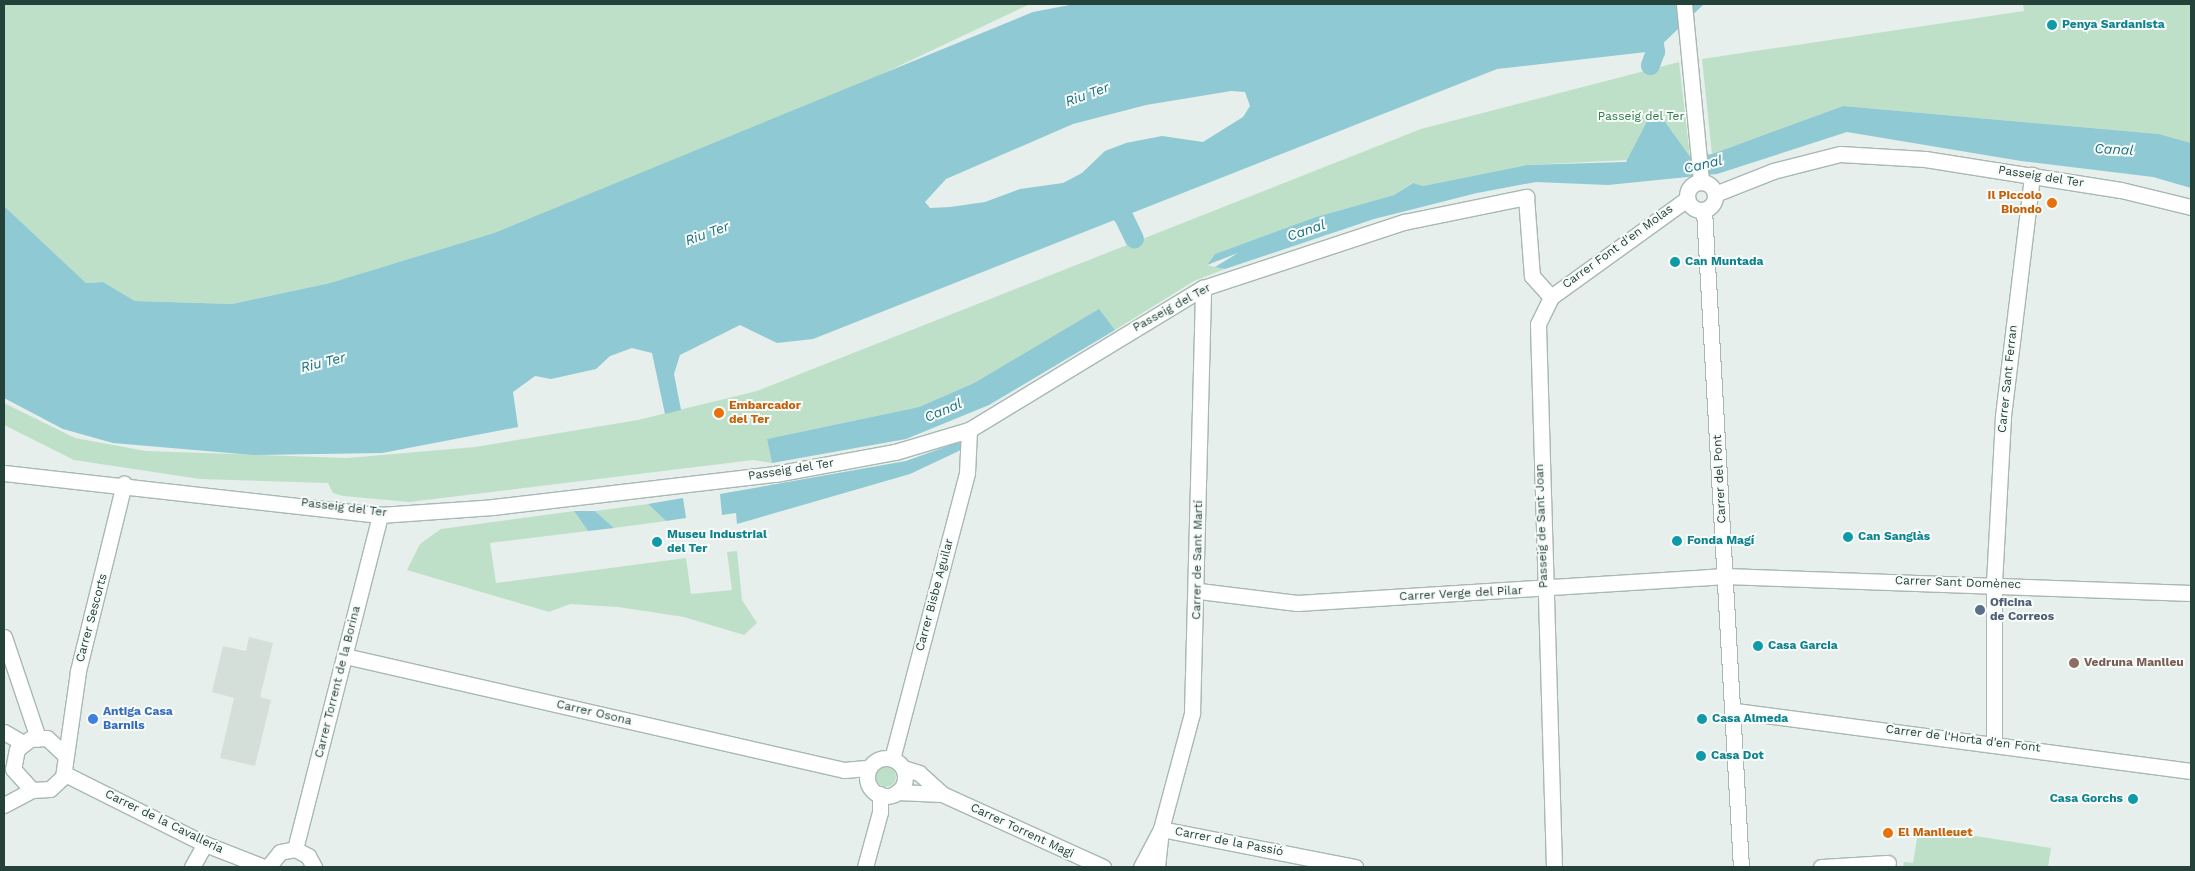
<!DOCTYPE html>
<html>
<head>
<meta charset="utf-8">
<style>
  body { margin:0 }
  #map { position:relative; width:2195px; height:871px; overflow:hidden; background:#e6efeb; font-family:"Work Sans",sans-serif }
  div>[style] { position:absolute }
  .built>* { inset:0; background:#d4dfda }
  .green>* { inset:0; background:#bfe0c8 }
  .round { border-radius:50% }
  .water>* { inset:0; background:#8ec9d4 }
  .canal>* { height:19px; margin:-9.5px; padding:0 9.5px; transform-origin:9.5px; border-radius:9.5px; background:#8ec9d4 }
  .roads { filter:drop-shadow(1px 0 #a8b8b2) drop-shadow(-1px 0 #a8b8b2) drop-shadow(0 1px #a8b8b2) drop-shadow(0 -1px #a8b8b2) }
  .minor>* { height:15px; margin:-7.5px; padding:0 7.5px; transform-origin:7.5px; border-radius:7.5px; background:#fff }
  .minor>.ring { margin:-7.5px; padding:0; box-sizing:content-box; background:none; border:15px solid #fff; border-radius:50% }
  .tertiary>* { height:15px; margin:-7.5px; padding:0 7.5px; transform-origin:7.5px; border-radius:7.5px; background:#fff }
  .tertiary>.ring { margin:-7.5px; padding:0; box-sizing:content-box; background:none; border:15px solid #fff; border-radius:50% }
  .dots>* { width:14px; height:14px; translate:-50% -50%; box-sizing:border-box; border:2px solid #f7fbf9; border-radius:50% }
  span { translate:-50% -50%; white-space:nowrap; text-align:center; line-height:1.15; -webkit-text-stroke:4px #f7fbf9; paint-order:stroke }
  .culture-label { font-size:12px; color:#0d838f; font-weight:700 }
  .left { translate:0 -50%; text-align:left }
  .right { translate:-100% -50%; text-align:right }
  .park-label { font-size:12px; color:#2d7a4b }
  .street-label { font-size:12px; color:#24423a }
  .food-label { font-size:12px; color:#c56008; font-weight:700 }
  .service-label { font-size:12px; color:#4e5e75; font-weight:700 }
  .education-label { font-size:12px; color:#785e54; font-weight:700 }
  .shop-label { font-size:12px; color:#366cbe; font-weight:700 }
  .water-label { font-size:14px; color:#1c6f80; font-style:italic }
  .frame { position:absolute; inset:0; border:5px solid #24423a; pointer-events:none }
</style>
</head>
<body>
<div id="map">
  <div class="built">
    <i style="clip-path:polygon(249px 637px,273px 643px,260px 697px,271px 700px,255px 766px,220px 758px,234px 698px,212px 692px,223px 646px,246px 651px)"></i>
  </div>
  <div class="green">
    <i style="clip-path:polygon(4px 4px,1030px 4px,867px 81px,494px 233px,330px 283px,232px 304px,135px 301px,103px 282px,86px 283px,4px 206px)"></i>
    <i style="clip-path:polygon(2023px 4px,2191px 5px,2191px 143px,2159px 134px,1843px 106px,1712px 154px,1702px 59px,2024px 11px)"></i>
    <i style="clip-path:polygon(1679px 62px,1690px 157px,1527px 165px,1423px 186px,1412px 183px,1394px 195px,1316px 217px,1215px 254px,1207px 265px,1225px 269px,1194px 281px,1115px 330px,1099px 310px,974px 383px,919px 407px,767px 439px,772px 463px,753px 460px,409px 502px,343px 496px,333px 493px,328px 483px,200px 479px,74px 460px,4px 425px,4px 403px,75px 438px,146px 451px,347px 458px,475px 447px,638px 420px,757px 391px,1421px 129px)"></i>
    <i style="clip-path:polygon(648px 504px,666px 521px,614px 528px,595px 511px)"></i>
    <i style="clip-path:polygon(574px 511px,588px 531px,490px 543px,496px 583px,686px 558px,691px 594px,732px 590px,727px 552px,737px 551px,742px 600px,757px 623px,744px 635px,684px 617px,618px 607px,570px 604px,549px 612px,407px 570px,420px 544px,441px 529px)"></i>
    <i class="round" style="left:876px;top:767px;width:20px;height:20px"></i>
    <i style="clip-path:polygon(1919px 827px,2051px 848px,2048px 867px,1903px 867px,1904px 862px,1913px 863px)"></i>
  </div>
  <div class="water">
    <i style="clip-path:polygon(evenodd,1075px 4px,1704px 4px,1655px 51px,1497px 69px,813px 339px,777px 343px,740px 325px,680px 355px,674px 374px,681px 410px,665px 414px,652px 353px,632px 348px,610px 356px,596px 369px,551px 379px,535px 376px,513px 392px,518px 427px,382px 453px,253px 455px,113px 443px,63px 429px,4px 398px,4px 206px,86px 283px,103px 282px,135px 301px,232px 304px,330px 283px,494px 233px,1033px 12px,1075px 4px,1231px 91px,1245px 92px,1250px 106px,1243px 117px,1203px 142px,1162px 136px,1126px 143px,1105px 151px,1082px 173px,1063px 183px,1020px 189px,985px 202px,950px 207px,930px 208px,925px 202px,946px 179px,1073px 124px,1146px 105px,1231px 91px)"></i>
    <i style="clip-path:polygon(1843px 106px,2159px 134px,2191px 143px,2191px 188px,2153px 177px,2021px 161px,1847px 132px,1717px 174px,1608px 185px,1536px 182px,1477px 193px,1374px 219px,1225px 269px,1215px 267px,1238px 253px,1207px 265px,1215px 254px,1316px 217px,1394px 195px,1413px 183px,1423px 186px,1527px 165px,1626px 162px,1652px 112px,1658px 112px,1690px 157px,1712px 154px)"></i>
    <i style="clip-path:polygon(1099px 309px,1115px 330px,989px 405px,906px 439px,772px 463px,767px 439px,919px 407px,974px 383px)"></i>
    <i style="clip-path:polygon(959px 442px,963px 449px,910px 474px,737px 524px,736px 513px,722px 515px,720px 494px,906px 461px)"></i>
    <i style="clip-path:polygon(683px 498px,686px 518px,666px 521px,648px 504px)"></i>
    <i style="clip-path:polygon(574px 511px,595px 511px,614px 528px,588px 531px)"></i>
  </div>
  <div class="canal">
    <i style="left:1648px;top:4px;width:48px;rotate:81.5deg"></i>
    <i style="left:1655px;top:51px;width:15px;rotate:110deg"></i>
    <i style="left:1106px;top:198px;width:25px;rotate:47deg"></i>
    <i style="left:1123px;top:216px;width:25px;rotate:64deg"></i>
  </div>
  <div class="roads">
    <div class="minor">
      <i style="left:1715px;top:194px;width:62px;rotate:-21.6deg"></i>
      <i style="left:1773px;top:171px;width:69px;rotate:-14.2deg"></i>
      <i style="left:1840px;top:154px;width:85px;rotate:3.4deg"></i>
      <i style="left:1925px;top:159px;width:198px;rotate:9deg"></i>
      <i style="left:2121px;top:190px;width:72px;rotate:13.7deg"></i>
      <i style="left:1704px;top:210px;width:658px;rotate:86.78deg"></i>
      <i style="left:4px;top:473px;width:378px;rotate:6.4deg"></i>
      <i style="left:380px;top:515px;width:113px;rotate:-4deg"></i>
      <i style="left:493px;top:507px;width:284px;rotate:-6.7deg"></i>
      <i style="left:775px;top:474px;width:122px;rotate:-10.4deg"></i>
      <i style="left:895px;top:452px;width:77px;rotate:-16.6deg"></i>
      <i style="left:969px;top:430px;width:274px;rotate:-31.3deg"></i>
      <i style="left:1203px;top:288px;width:212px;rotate:-18.2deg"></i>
      <i style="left:1404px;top:222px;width:125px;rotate:-11.6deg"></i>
      <i style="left:1526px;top:197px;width:79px;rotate:85.7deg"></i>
      <i style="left:1532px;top:276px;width:28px;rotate:48deg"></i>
      <i style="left:1199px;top:591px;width:99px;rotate:7deg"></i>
      <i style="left:1297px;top:603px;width:429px;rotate:-3.6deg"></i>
      <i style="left:1725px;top:576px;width:466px;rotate:2.1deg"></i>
      <i style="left:4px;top:637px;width:107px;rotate:71.4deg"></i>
      <i style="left:345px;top:656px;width:512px;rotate:12.87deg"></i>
      <i style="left:844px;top:770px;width:25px;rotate:-5deg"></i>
      <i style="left:1735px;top:711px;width:460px;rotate:7.5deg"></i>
      <i style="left:4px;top:732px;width:22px;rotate:30deg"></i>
      <i style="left:1994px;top:743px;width:160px;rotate:-90deg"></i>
      <i style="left:1994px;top:583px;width:167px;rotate:-86.9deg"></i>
      <i style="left:2003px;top:416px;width:243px;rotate:-83.1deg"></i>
      <i style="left:64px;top:754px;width:23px;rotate:-137deg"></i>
      <i style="left:47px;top:738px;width:17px;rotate:177deg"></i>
      <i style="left:30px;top:739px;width:16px;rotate:142deg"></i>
      <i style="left:17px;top:749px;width:20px;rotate:101deg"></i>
      <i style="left:13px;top:769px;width:28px;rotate:48deg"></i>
      <i style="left:32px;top:790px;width:18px;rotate:-3deg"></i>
      <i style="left:50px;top:789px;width:18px;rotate:-43deg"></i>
      <i style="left:63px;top:777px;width:107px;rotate:-81.9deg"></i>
      <i style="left:78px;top:671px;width:193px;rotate:-76.2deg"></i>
      <i class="ring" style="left:867px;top:758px;width:23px;height:23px"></i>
      <i style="left:892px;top:759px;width:296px;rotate:-75.3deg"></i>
      <i style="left:967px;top:473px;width:43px;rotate:-87.3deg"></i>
      <i style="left:903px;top:768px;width:17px;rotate:17deg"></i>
      <i style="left:919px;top:773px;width:31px;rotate:42deg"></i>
      <i style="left:942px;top:794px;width:177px;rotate:24.4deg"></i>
      <i style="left:65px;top:774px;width:157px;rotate:26.6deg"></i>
      <i style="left:205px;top:844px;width:63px;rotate:21.3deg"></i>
      <i style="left:897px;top:792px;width:45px;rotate:2.5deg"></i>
      <i style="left:4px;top:805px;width:32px;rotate:-28deg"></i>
      <i style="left:295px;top:849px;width:345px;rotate:-75.7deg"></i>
      <i style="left:192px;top:867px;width:26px;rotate:-61deg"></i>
      <i style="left:268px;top:867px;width:19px;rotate:-51deg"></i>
      <i style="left:280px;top:852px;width:15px;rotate:-11deg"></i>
      <i style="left:295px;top:849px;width:15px;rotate:28deg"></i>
      <i style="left:308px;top:856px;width:13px;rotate:61deg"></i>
      <i style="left:865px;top:867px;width:57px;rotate:-74.7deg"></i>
      <i style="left:880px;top:812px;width:18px;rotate:-90deg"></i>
      <i style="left:1141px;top:867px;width:43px;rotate:-62.2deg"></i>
      <i style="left:1161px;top:829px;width:198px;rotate:11.1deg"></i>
      <i style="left:1157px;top:867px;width:38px;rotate:-84deg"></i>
      <i style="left:1161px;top:829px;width:120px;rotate:-75deg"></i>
      <i style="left:1192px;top:713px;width:425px;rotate:-88.5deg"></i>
      <i style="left:1821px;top:867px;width:67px;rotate:-3.4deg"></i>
    </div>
    <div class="tertiary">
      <i style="left:1684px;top:4px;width:179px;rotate:84.5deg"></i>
      <i class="ring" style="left:1687px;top:182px;width:13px;height:13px"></i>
      <i style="left:1554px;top:867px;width:543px;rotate:-91.69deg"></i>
      <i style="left:1538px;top:324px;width:30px;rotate:-64deg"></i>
      <i style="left:1551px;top:297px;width:168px;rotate:-35.8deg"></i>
    </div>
  </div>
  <div class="dots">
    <i style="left:2052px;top:25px;background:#0f9aa8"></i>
    <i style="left:2052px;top:203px;background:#e8710a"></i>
    <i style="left:1675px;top:262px;background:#0f9aa8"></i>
    <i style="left:719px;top:413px;background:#e8710a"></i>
    <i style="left:1848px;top:537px;background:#0f9aa8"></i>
    <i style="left:1677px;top:541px;background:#0f9aa8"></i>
    <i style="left:657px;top:542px;background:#0f9aa8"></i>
    <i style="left:1980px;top:610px;background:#5c6f8a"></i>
    <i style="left:1758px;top:646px;background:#0f9aa8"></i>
    <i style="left:2074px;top:663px;background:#8d6e63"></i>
    <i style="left:93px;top:719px;background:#3f7fe0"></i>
    <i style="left:1702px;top:719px;background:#0f9aa8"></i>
    <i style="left:1701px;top:756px;background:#0f9aa8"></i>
    <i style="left:2133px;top:799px;background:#0f9aa8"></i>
    <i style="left:1888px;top:833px;background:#e8710a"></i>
  </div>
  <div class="culture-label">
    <span class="left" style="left:2062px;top:25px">Penya Sardanista</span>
    <span class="left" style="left:1685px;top:262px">Can Muntada</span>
    <span class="left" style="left:667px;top:542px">Museu Industrial<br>del Ter</span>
    <span class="left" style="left:1858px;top:537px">Can Sanglàs</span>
    <span class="left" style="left:1687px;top:541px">Fonda Magí</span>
    <span class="left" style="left:1768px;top:646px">Casa Garcia</span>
    <span class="left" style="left:1712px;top:719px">Casa Almeda</span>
    <span class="left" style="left:1711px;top:756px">Casa Dot</span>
    <span class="right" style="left:2123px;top:799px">Casa Gorchs</span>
  </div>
  <div class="park-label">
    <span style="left:1641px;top:117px">Passeig del Ter</span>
  </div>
  <div class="street-label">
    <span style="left:2041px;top:177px;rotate:9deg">Passeig del Ter</span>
    <span style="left:1618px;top:247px;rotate:-36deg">Carrer Font d'en Molas</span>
    <span style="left:1172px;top:308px;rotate:-29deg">Passeig del Ter</span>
    <span style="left:2008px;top:379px;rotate:-84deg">Carrer Sant Ferran</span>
    <span style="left:791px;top:470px;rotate:-9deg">Passeig del Ter</span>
    <span style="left:1720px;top:479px;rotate:-93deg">Carrer del Pont</span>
    <span style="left:344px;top:508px;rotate:7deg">Passeig del Ter</span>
    <span style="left:1542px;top:526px;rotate:-92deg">Passeig de Sant Joan</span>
    <span style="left:1198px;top:560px;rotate:-89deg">Carrer de Sant Martí</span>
    <span style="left:1958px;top:583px;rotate:2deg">Carrer Sant Domènec</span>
    <span style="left:1461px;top:594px;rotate:-3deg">Carrer Verge del Pilar</span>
    <span style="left:935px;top:595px;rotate:-75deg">Carrer Bisbe Aguilar</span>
    <span style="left:92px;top:618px;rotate:-75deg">Carrer Sescorts</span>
    <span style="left:338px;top:682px;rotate:-76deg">Carrer Torrent de la Borina</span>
    <span style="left:594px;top:713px;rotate:13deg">Carrer Osona</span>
    <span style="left:1963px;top:739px;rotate:7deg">Carrer de l'Horta d'en Font</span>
    <span style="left:164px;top:822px;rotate:26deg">Carrer de la Cavalleria</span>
    <span style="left:1022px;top:831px;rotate:25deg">Carrer Torrent Magi</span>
    <span style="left:1229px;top:842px;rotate:11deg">Carrer de la Passió</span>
  </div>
  <div class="food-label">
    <span class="right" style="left:2042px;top:203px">Il Piccolo<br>Biondo</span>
    <span class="left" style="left:729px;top:413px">Embarcador<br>del Ter</span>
    <span class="left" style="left:1898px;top:833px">El Manlleuet</span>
  </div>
  <div class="service-label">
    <span class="left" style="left:1990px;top:610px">Oficina<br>de Correos</span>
  </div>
  <div class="education-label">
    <span class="left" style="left:2084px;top:663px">Vedruna Manlleu</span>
  </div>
  <div class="shop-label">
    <span class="left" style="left:103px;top:719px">Antiga Casa<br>Barnils</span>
  </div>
  <div class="water-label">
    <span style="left:1087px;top:94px;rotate:-20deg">Riu Ter</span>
    <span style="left:2114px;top:149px;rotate:3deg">Canal</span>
    <span style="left:1703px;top:164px;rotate:-13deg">Canal</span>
    <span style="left:1306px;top:230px;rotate:-19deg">Canal</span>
    <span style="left:707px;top:233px;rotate:-20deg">Riu Ter</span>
    <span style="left:323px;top:362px;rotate:-14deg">Riu Ter</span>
    <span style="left:943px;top:410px;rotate:-23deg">Canal</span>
  </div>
  <div class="frame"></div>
</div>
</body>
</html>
